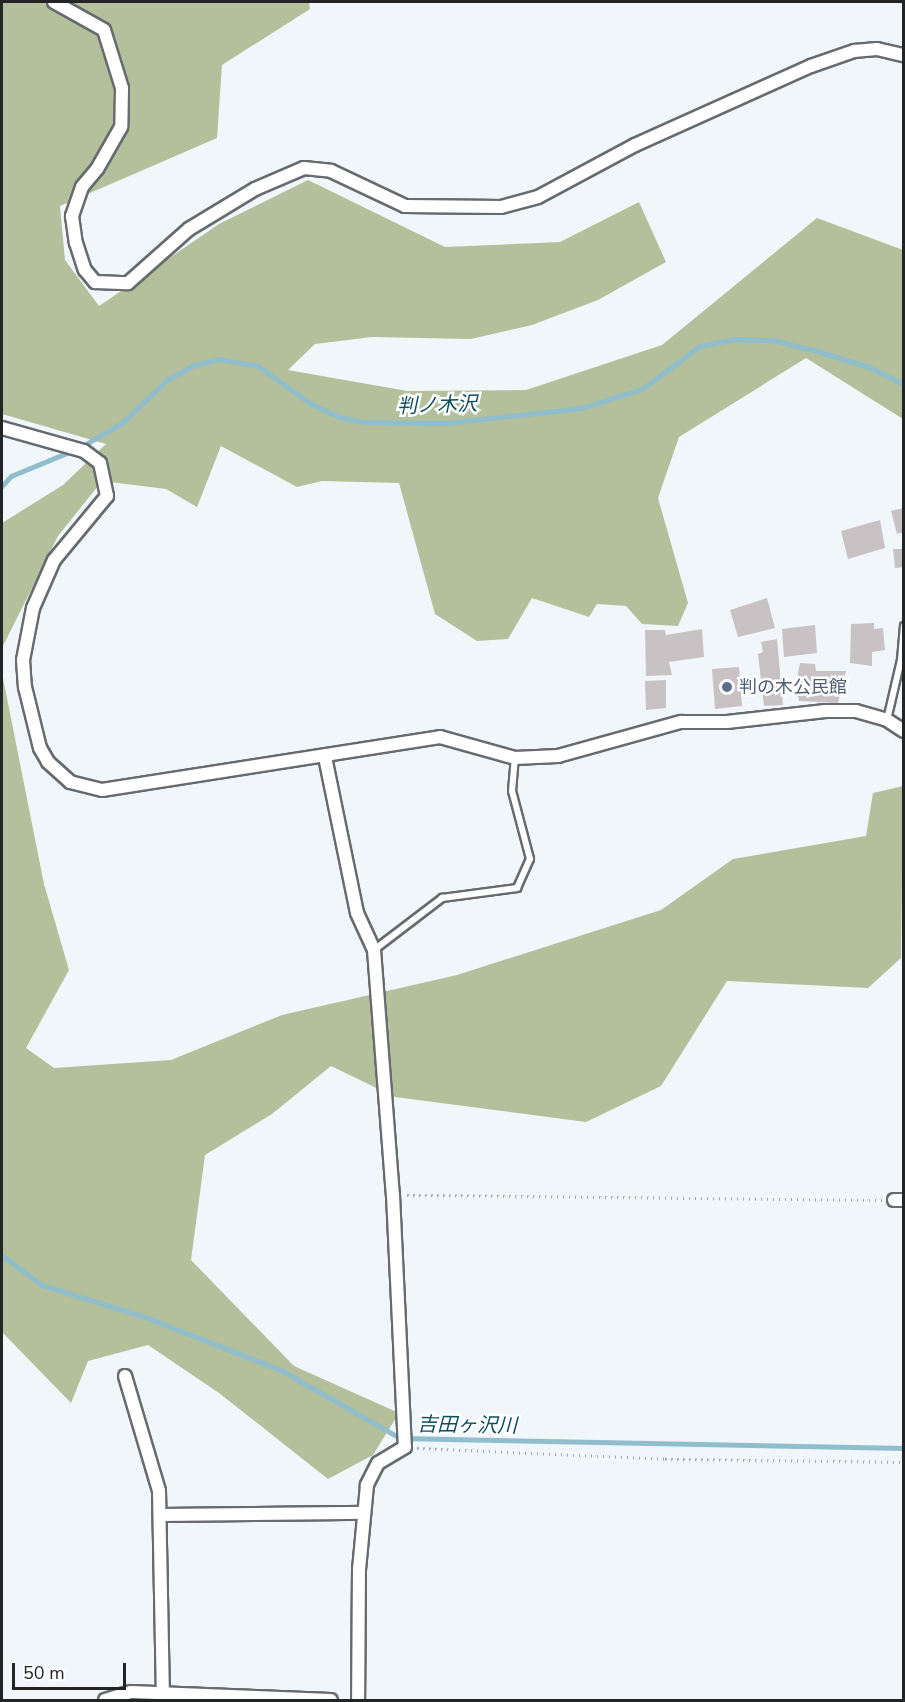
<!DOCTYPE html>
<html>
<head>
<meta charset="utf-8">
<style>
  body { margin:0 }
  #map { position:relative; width:905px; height:1702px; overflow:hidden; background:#f1f6fa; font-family:"Nunito Sans","Noto Sans JP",sans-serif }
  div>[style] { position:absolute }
  .forest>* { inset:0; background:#b4c09b }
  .stream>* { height:4.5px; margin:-2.25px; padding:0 2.25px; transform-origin:2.25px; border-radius:2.25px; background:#90becd }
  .building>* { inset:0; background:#c8c2c5 }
  .path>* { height:3px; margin-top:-1.5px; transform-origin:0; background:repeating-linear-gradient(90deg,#a4a8ab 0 1.5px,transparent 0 6px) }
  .roads { filter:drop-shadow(2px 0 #676b6f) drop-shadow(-2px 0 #676b6f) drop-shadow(0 2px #676b6f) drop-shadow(0 -2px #676b6f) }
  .service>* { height:6px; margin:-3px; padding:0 3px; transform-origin:3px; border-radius:3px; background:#fff }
  .minor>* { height:12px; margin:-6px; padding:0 6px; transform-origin:6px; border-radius:6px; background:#fff }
  .dots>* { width:16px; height:16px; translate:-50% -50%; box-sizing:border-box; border:3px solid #fff; border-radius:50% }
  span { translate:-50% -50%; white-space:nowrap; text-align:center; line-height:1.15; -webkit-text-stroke:5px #fff; paint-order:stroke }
  .service-label { font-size:18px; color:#4e5e75 }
  .left { translate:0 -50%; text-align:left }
  .water-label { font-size:20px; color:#0c4d5e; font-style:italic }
  .frame { position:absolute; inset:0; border:3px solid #222425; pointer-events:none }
  .scale { position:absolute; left:12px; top:1663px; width:114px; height:27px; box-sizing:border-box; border:3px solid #222425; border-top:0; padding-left:8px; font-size:18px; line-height:21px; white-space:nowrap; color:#222425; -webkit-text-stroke:4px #fff; paint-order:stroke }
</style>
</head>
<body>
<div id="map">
  <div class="forest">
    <i style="clip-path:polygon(2px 2px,309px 2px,310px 9px,222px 65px,217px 138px,60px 206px,65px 260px,99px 306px,219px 224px,308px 180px,445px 247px,560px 242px,639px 202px,666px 262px,598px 300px,532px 325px,471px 339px,372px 337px,315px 344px,288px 370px,407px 391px,526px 390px,662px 345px,817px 218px,903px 250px,903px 419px,806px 358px,679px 437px,658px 498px,688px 603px,678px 626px,642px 624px,626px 606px,597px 604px,589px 617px,532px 598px,508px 639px,477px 641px,435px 614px,399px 483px,322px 481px,297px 487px,221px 446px,197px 507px,166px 489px,102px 481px,58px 536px,2px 648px,2px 523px,63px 485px,106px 444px,2px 414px)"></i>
    <i style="clip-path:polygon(2px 673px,44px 884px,69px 970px,26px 1048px,54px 1068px,171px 1060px,282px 1015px,457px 975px,661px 910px,733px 859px,866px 836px,873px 793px,903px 786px,901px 958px,868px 988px,727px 981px,661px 1086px,586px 1122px,395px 1097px,331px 1066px,272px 1114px,205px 1155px,191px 1260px,294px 1366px,399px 1413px,373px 1455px,328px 1479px,219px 1393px,148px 1345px,88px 1361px,71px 1403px,2px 1332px)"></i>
  </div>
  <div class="stream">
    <i style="left:81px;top:447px;width:48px;rotate:-30.3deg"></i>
    <i style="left:122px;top:423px;width:62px;rotate:-43.7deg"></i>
    <i style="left:167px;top:380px;width:29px;rotate:-29deg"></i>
    <i style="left:192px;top:366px;width:28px;rotate:-15deg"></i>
    <i style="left:219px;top:359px;width:40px;rotate:10deg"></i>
    <i style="left:258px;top:366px;width:64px;rotate:35.4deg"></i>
    <i style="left:310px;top:403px;width:33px;rotate:25deg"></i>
    <i style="left:340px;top:417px;width:24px;rotate:12deg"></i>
    <i style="left:363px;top:422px;width:82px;rotate:0.7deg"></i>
    <i style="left:445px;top:423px;width:138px;rotate:-6.2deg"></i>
    <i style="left:582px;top:408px;width:63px;rotate:-17.6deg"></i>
    <i style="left:642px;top:389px;width:72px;rotate:-36.6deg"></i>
    <i style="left:700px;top:346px;width:36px;rotate:-11deg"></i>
    <i style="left:735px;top:339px;width:38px;rotate:2deg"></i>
    <i style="left:773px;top:340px;width:45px;rotate:14deg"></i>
    <i style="left:817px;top:351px;width:54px;rotate:17.1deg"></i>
    <i style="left:869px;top:367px;width:39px;rotate:26deg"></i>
    <i style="left:2px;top:486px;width:13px;rotate:-48deg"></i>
    <i style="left:11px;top:476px;width:68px;rotate:-22.4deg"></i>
    <i style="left:2px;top:1255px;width:50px;rotate:36.9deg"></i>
    <i style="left:42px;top:1285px;width:106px;rotate:17.1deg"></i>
    <i style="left:143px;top:1316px;width:148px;rotate:21.4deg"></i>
    <i style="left:281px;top:1370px;width:137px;rotate:29.7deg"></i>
    <i style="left:400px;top:1438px;width:504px;rotate:1.14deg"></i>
  </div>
  <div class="building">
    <i style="clip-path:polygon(904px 508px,904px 532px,897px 534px,891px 511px)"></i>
    <i style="clip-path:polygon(880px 520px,885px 548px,848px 559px,841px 531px)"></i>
    <i style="clip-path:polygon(893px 549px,904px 549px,904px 567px,895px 568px)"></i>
    <i style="clip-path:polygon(767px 598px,775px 628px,738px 637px,730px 610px)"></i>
    <i style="clip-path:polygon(874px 623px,874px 629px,883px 628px,885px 650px,872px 652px,872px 666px,850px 663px,851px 624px)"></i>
    <i style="clip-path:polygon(815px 625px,817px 653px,784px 657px,782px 629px)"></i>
    <i style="clip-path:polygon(702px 629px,704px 657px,669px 662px,672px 675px,646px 676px,645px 630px,665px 630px,666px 635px)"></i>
    <i style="clip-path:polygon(777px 639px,783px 705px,764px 706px,758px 654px,763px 652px,761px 642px)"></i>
    <i style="clip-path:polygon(800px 663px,815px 664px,816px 671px,846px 671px,838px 703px,799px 701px,796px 684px)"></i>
    <i style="clip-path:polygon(739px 667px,742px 706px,715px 709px,712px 669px)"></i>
    <i style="clip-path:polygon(666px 680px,666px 708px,646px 710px,645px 681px)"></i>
  </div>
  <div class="path">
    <i style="left:407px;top:1195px;width:476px;rotate:0.6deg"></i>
    <i style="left:417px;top:1448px;width:248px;rotate:2.5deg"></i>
    <i style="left:665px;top:1459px;width:239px;rotate:0.7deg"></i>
  </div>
  <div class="roads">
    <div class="service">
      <i style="left:887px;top:720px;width:62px;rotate:-76.9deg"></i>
      <i style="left:901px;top:660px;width:34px;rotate:-85deg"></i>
      <i style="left:374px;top:950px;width:86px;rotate:-37.4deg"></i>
      <i style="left:442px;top:898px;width:76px;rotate:-7.6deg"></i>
      <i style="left:517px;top:888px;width:32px;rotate:-66deg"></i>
      <i style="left:530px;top:859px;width:70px;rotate:-104.8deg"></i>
      <i style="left:512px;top:791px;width:33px;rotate:-85deg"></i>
    </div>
    <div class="minor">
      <i style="left:54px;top:2px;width:57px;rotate:29.2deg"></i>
      <i style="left:104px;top:30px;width:61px;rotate:72.8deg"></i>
      <i style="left:122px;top:88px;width:39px;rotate:91deg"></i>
      <i style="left:121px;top:127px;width:48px;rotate:119.7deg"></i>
      <i style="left:97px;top:169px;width:23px;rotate:130deg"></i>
      <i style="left:82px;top:187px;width:31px;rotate:109deg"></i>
      <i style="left:72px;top:216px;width:27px;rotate:82deg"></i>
      <i style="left:76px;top:243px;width:28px;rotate:72deg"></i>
      <i style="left:85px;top:270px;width:16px;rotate:50deg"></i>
      <i style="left:95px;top:282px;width:33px;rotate:2deg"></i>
      <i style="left:128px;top:283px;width:81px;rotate:-41.5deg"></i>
      <i style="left:189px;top:229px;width:77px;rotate:-31.2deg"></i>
      <i style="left:255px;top:189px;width:53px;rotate:-23.2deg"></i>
      <i style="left:304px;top:168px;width:27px;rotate:6deg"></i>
      <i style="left:331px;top:171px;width:82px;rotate:25.3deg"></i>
      <i style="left:405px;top:206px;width:96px;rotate:0.6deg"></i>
      <i style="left:501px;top:207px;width:38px;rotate:-15deg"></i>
      <i style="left:538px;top:197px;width:110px;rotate:-28.2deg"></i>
      <i style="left:635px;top:145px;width:193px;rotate:-24.2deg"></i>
      <i style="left:811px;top:66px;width:46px;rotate:-19.2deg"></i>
      <i style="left:854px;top:51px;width:23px;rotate:-5deg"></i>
      <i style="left:877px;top:49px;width:28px;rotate:13deg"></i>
      <i style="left:2px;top:428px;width:85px;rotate:15.7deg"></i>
      <i style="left:84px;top:451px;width:20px;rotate:37deg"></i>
      <i style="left:100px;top:463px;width:34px;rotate:78deg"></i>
      <i style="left:107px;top:496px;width:83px;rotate:129.6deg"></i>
      <i style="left:54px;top:560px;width:52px;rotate:113.6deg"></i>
      <i style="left:33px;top:608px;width:53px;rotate:100.9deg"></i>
      <i style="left:23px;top:660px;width:27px;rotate:86deg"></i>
      <i style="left:25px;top:687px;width:63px;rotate:76.2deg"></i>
      <i style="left:40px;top:748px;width:16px;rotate:60deg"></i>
      <i style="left:48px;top:762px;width:30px;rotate:42deg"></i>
      <i style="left:70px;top:782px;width:33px;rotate:14deg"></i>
      <i style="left:102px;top:790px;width:342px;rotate:-8.9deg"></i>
      <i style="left:440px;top:737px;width:78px;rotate:15.6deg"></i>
      <i style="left:515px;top:758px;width:43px;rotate:-2.7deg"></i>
      <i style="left:558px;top:756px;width:128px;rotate:-15.5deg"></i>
      <i style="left:681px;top:722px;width:46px"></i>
      <i style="left:727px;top:722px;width:99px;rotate:-6.4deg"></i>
      <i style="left:825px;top:711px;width:31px"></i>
      <i style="left:856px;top:711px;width:32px;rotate:16deg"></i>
      <i style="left:887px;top:720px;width:20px;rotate:33deg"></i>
      <i style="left:325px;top:757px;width:159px;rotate:78.4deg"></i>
      <i style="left:357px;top:913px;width:41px;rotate:65.3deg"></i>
      <i style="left:374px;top:950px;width:246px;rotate:85.6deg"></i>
      <i style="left:393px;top:1195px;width:252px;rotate:87.3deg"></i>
      <i style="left:405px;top:1447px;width:31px;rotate:149deg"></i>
      <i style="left:378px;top:1463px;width:25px;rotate:117deg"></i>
      <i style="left:367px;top:1485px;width:84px;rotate:95.4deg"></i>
      <i style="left:359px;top:1569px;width:131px;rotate:90.4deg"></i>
      <i style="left:894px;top:1200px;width:10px"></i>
      <i style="left:125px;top:1376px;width:120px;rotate:73.5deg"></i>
      <i style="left:159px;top:1491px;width:202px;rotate:88.9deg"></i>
      <i style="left:167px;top:1515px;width:197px;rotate:-0.6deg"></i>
      <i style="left:105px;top:1700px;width:27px;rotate:-17deg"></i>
      <i style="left:131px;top:1692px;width:200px;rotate:2.3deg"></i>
    </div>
  </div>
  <div class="dots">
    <i style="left:727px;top:687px;background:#5c6f8a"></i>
  </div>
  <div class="service-label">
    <span class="left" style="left:739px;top:687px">判の木公民館</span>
  </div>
  <div class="water-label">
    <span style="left:437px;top:405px;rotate:-2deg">判ノ木沢</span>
    <span style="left:467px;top:1425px;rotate:1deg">吉田ヶ沢川</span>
  </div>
  <div class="frame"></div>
  <div class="scale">50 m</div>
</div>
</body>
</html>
